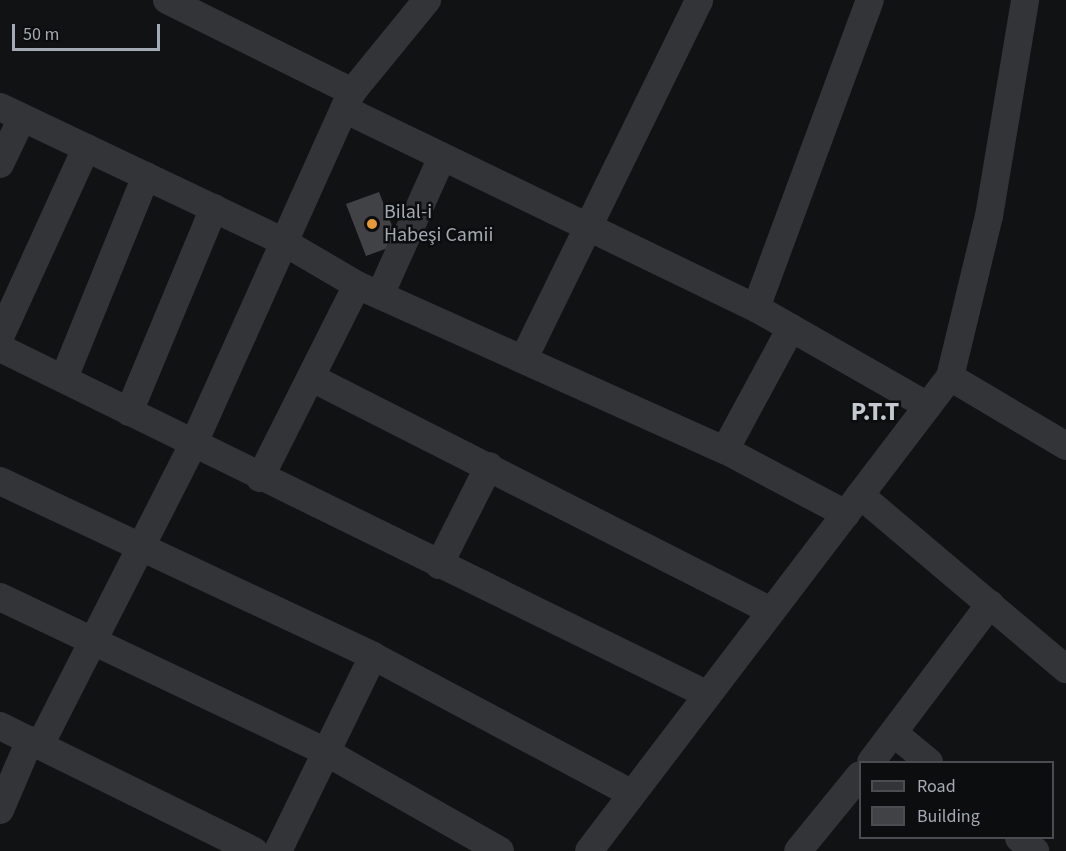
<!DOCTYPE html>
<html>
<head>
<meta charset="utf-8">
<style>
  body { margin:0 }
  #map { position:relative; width:1066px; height:851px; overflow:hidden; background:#111213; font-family:"Source Sans 3",sans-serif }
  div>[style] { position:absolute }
  .building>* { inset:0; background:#404246 }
  .minor>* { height:28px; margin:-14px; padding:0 14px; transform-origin:14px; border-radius:14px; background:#333438 }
  .dots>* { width:16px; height:16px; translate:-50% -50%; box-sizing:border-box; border:3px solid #0c0d0e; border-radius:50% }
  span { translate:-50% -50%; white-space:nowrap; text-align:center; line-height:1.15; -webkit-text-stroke:5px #0c0d0e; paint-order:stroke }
  .poi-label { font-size:20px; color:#a4aab3 }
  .left { translate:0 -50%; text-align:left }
  .district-label { font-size:26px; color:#c4c8cf; font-weight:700 }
  .legend { position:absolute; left:859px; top:761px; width:195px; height:78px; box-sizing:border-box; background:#0c0d0e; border:2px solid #494c50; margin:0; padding:8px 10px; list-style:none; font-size:18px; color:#a4aab3 }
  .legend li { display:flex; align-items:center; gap:12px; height:30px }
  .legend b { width:30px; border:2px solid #494c50 }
  .scale { position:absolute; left:12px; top:24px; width:148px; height:27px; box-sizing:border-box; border:3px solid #a4aab3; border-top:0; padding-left:8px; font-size:18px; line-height:21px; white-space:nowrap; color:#a4aab3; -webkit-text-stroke:4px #0c0d0e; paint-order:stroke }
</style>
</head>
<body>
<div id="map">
  <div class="building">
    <i style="clip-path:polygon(379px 192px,399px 244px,366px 256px,346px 204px)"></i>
  </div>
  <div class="minor">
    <i style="left:167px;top:0;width:207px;rotate:26.4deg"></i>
    <i style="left:0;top:107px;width:312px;rotate:25.4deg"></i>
    <i style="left:282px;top:241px;width:87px;rotate:30.4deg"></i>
    <i style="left:357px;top:285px;width:403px;rotate:24.2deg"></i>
    <i style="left:725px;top:450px;width:137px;rotate:27.9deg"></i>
    <i style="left:344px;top:109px;width:458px;rotate:25.8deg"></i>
    <i style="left:756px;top:308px;width:198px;rotate:29.7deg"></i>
    <i style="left:0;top:164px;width:51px;rotate:-64.4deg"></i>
    <i style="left:380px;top:295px;width:151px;rotate:-65.8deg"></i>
    <i style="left:756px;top:308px;width:328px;rotate:-69.7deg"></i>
    <i style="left:0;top:337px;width:208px;rotate:-65.5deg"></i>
    <i style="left:0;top:348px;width:788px;rotate:26.11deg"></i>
    <i style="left:524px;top:358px;width:398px;rotate:-63.9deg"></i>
    <i style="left:950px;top:377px;width:135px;rotate:30.7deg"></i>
    <i style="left:64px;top:378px;width:218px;rotate:-67.9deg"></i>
    <i style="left:312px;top:378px;width:515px;rotate:26.91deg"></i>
    <i style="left:129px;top:412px;width:221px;rotate:-67.4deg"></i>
    <i style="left:725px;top:450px;width:139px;rotate:-61.6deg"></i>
    <i style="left:260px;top:478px;width:216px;rotate:-63.3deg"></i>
    <i style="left:0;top:481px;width:412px;rotate:25.1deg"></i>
    <i style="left:373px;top:656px;width:293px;rotate:28deg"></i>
    <i style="left:860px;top:495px;width:270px;rotate:40.2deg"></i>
    <i style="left:439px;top:565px;width:111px;rotate:-63.2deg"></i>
    <i style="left:0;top:597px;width:361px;rotate:25.4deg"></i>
    <i style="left:326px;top:752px;width:200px;rotate:29.6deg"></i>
    <i style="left:0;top:726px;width:283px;rotate:26.2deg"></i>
    <i style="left:895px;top:734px;width:44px;rotate:39.5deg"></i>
    <i style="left:40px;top:745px;width:337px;rotate:-63deg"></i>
    <i style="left:193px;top:445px;width:387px;rotate:-65.8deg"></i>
    <i style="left:352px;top:92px;width:119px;rotate:-50.8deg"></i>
    <i style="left:871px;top:762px;width:198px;rotate:-53deg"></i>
    <i style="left:0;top:810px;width:76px;rotate:-66.8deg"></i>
    <i style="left:1019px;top:838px;width:21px;rotate:39deg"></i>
    <i style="left:278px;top:851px;width:217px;rotate:-64deg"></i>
    <i style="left:589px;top:851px;width:596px;rotate:-52.71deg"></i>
    <i style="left:950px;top:377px;width:166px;rotate:-76.4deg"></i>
    <i style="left:989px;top:216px;width:219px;rotate:-80.5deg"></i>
    <i style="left:798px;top:851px;width:98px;rotate:-50.8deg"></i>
  </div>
  <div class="dots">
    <i style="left:372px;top:224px;background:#e69937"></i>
  </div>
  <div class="poi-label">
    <span class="left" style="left:384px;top:224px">Bilal-i<br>Habeşi Camii</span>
  </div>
  <div class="district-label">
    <span style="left:875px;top:412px">P.T.T</span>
  </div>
  <ul class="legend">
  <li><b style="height:8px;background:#333438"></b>Road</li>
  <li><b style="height:16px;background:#404246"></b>Building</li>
  </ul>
  <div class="scale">50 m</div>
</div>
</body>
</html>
